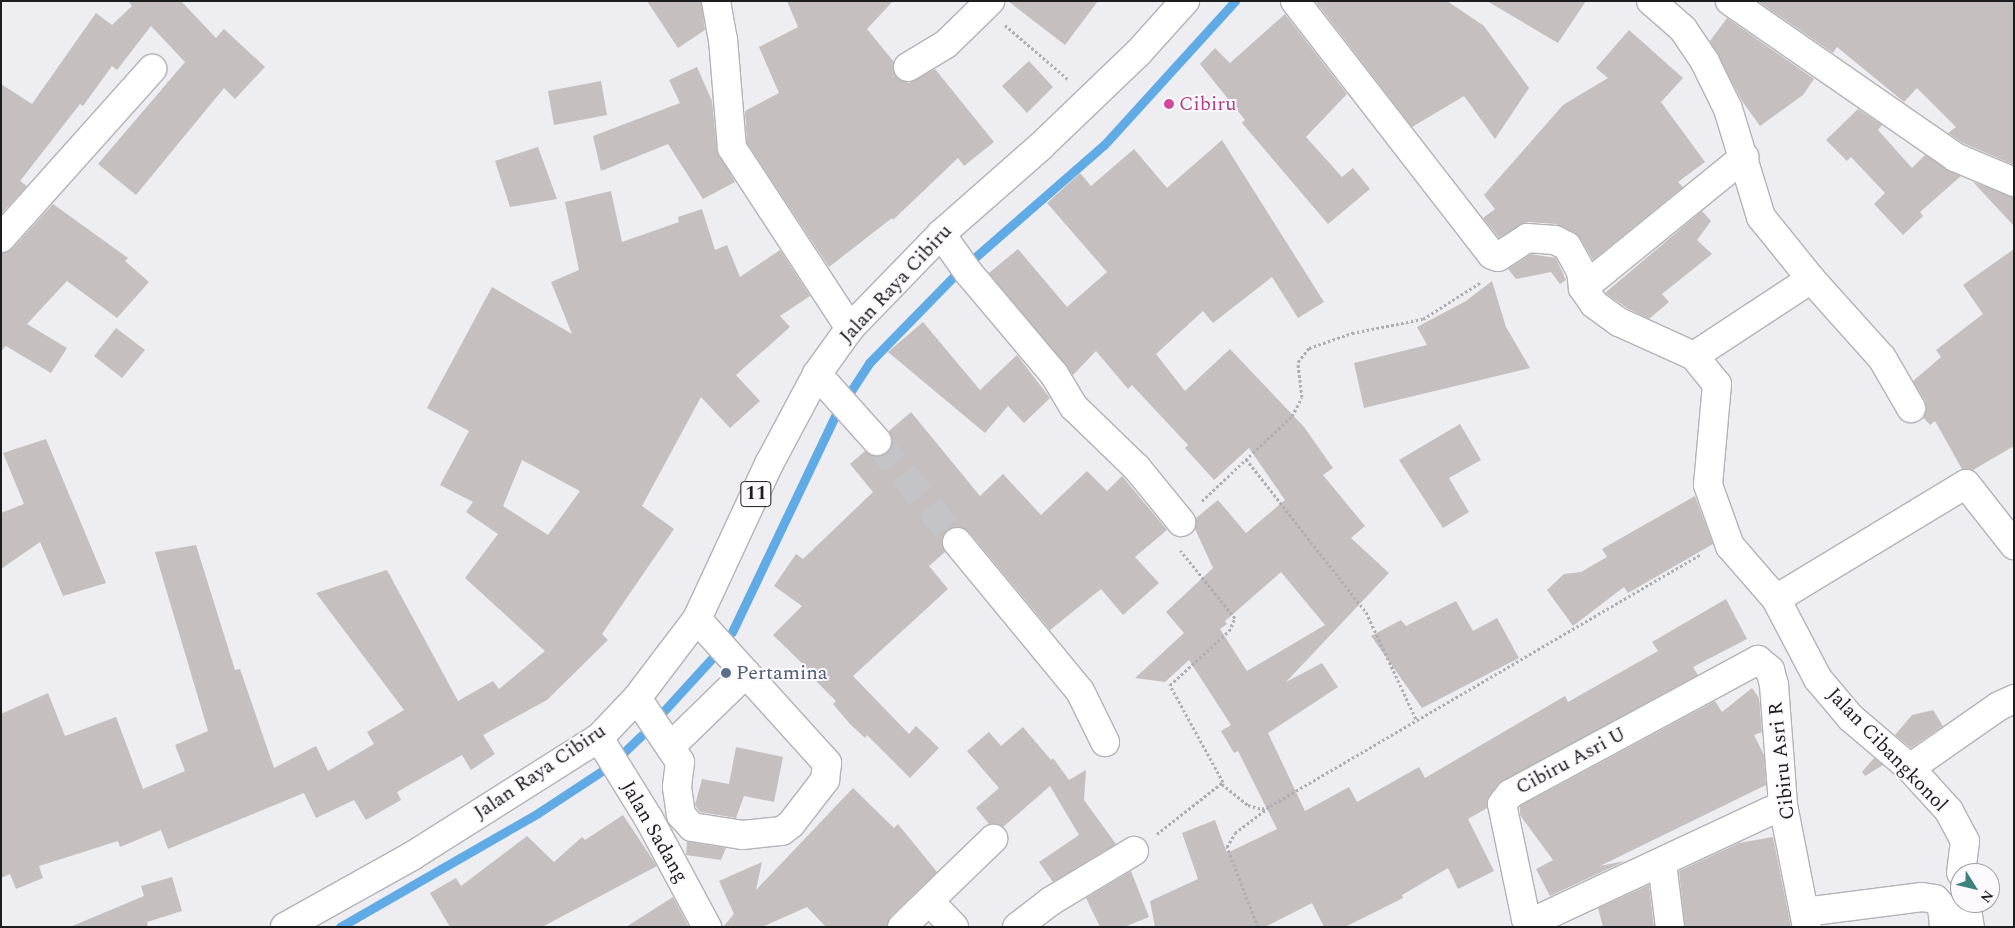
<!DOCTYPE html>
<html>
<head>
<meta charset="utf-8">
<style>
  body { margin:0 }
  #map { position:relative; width:2015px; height:928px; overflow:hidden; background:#eeedf1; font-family:Spectral,serif }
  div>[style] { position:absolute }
  .stream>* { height:9px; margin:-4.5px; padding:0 4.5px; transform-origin:4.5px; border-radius:4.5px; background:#60abe5 }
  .building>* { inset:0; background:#c5bfbf }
  .minor-tunnel>* { height:28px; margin-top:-14px; transform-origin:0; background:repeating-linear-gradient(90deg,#c4c3c7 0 28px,transparent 0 42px) }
  .path>* { height:3px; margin-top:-1.5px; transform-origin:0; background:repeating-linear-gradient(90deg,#aeadb1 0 2.5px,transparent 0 5px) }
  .roads { filter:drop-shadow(1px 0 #b4b2b6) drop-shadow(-1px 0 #b4b2b6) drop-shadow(0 1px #b4b2b6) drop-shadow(0 -1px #b4b2b6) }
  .minor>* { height:28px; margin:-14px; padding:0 14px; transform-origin:14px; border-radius:14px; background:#fff }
  .highway>* { height:28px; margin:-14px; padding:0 14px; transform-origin:14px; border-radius:14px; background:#fff }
  .dots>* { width:14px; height:14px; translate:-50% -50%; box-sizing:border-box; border:2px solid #fcfaff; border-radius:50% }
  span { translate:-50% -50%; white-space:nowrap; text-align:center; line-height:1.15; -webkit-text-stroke:4px #fcfaff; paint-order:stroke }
  .shield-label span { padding:1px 4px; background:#fcfaff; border:1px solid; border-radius:4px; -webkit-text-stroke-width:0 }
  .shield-label { font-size:19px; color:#1d1c1e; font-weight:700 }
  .hotel-label { font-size:20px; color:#b23c85 }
  .left { translate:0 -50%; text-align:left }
  .street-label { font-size:20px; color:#1d1c1e }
  .service-label { font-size:20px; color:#4e5e75 }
  .frame { position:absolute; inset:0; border:2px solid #1d1c1e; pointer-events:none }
  .north { position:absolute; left:1950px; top:863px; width:50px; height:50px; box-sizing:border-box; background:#fcfaff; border:1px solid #a3a1a5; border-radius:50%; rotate:126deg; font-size:14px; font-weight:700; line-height:20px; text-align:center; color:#1d1c1e }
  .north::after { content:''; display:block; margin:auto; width:18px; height:22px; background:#3d837b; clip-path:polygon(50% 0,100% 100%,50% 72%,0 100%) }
</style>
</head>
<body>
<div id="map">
  <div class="stream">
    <i style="left:972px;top:260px;width:175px;rotate:-41.1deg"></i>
    <i style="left:1104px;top:145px;width:195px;rotate:-47.7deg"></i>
    <i style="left:849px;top:394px;width:37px;rotate:-57deg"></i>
    <i style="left:869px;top:363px;width:126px;rotate:-45.6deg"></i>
    <i style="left:732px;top:632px;width:239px;rotate:-64.5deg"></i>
    <i style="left:662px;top:713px;width:77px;rotate:-47.6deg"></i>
    <i style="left:620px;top:756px;width:30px;rotate:-44deg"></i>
    <i style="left:340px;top:927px;width:228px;rotate:-29.9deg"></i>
    <i style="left:538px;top:813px;width:80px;rotate:-33.3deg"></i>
  </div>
  <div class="building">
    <i style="clip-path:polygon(128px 1px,181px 1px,216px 38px,224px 29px,265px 67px,235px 99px,224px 88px,136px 195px,98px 164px,185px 62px,151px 26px,117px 70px,112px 66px,83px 106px,80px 104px,20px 181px,27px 186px,1px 214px,1px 84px,32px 104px,96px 13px,112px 25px,132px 6px)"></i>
    <i style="clip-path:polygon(647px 1px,701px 1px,705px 30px,678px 48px)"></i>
    <i style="clip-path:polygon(787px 1px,893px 1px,867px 29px,894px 62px,895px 75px,909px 83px,935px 69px,994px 142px,964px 166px,958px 158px,893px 220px,892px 218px,829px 267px,747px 143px,745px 111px,779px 93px,759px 47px,798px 27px)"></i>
    <i style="clip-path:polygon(1008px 1px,1098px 1px,1065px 45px)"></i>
    <i style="clip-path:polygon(1315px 1px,1447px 1px,1484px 26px,1529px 88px,1495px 139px,1464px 96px,1412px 127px)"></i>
    <i style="clip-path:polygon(1487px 1px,1586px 1px,1558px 43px)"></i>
    <i style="clip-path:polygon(2014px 1px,2014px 165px,1963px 143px,1948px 133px,1956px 127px,1917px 88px,1904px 102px,1837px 47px,1833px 53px,1759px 2px)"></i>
    <i style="clip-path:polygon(1285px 14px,1347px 94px,1306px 137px,1342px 177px,1353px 168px,1370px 189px,1328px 224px,1242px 123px,1245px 120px,1200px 64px,1215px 48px,1230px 63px)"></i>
    <i style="clip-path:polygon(1727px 18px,1814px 79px,1803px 95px,1760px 126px,1742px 101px,1710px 41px)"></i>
    <i style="clip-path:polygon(1629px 30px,1683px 78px,1661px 102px,1705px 162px,1678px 182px,1683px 187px,1593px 260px,1580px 238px,1556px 224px,1528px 222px,1499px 238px,1483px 218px,1495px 209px,1484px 195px,1563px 105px,1608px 78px,1596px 68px)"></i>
    <i style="clip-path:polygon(1029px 61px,1053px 87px,1027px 113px,1002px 86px)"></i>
    <i style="clip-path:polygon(697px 67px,712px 101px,717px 150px,735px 182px,703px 199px,668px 144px,601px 171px,593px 136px,680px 103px,669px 80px)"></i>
    <i style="clip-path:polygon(601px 81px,607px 115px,554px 125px,548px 91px)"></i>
    <i style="clip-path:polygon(1858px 109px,1882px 125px,1878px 130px,1912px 168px,1925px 155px,1961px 176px,1920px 212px,1923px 216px,1903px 235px,1874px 204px,1885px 193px,1851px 157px,1847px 161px,1826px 140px)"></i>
    <i style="clip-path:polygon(evenodd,1222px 140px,1324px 302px,1298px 318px,1272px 277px,1213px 323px,1203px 311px,1156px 354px,1185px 391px,1230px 349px,1304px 427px,1333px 468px,1323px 475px,1365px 526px,1351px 538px,1389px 573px,1286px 682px,1322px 663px,1338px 687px,1268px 733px,1305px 811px,1349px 787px,1357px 802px,1419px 767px,1425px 778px,1565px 696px,1568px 702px,1658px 651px,1652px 642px,1726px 599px,1747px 639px,1693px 667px,1698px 675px,1498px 784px,1487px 800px,1487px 808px,1468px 819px,1494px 871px,1458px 889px,1448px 868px,1402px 895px,1403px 898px,1345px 927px,1324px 927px,1312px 903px,1265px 927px,1155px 927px,1150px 901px,1198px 879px,1182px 833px,1215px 820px,1227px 853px,1277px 829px,1238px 751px,1234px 753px,1221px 731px,1231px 725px,1189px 660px,1165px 682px,1135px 678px,1184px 633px,1166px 612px,1213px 568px,1195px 529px,1196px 518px,1218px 500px,1246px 533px,1285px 500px,1249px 448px,1214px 480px,1185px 448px,1188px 445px,1132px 385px,1128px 389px,1096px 351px,1073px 375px,989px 273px,1018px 249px,1067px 307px,1107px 272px,1047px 203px,1080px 173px,1091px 186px,1134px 149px,1167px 188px,1222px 140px,1281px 572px,1325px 625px,1247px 671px,1220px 629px,1227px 624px,1225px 621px,1281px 572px)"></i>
    <i style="clip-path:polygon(538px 147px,557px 199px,510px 207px,495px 161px)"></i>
    <i style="clip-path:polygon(1973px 182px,2014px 197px,2014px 226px)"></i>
    <i style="clip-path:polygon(evenodd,611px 191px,622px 242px,679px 222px,678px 217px,702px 209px,715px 250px,727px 245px,740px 277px,780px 250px,810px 296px,780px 316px,790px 327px,736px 375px,760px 401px,730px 428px,701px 397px,642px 506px,674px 529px,602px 634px,608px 640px,547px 700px,483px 735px,495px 754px,471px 770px,462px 755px,397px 792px,401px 800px,366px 820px,354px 800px,316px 818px,304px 793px,168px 849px,161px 830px,120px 847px,118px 841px,39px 866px,43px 878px,16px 889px,10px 874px,1px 878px,1px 714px,48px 693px,65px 736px,116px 717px,143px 789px,185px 771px,175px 745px,208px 731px,155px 552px,196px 545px,235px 670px,240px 669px,274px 768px,316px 746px,328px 771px,374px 744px,367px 732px,404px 710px,316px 593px,387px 570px,458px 701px,493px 681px,499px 689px,545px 651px,465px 578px,498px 534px,466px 512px,473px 502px,440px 485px,469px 431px,427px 408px,492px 287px,572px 334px,551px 282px,579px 270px,565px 202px,611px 191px,522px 460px,580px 491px,548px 535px,503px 506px,522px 460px)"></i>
    <i style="clip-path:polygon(53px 204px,128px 258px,125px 261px,149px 282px,117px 318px,67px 281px,27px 324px,67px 348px,51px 373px,6px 346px,1px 351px,1px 253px,13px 248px)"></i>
    <i style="clip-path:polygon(1702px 211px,1711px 221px,1697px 240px,1712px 254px,1662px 294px,1669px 302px,1649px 319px,1627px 308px,1605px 293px)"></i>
    <i style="clip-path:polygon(2014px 249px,2014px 446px,1973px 470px,1962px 469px,1935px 421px,1930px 425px,1923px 417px,1925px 401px,1913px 381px,1941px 357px,1936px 350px,1983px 314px,1963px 285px)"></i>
    <i style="clip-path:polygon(1531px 254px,1556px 258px,1566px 280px,1560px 284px,1551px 272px,1516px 279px,1508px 269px)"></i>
    <i style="clip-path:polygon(1492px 281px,1506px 327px,1530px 368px,1364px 408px,1354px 363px,1427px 345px,1417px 327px,1466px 301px)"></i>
    <i style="clip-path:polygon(923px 322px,980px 390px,1017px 355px,1050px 398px,1024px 423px,1008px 406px,985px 433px,888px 352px)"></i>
    <i style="clip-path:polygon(116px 328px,145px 350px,122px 378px,94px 356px)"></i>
    <i style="clip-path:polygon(911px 412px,980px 496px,1003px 474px,1041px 515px,1087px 471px,1107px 491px,1122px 476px,1167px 530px,1135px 557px,1159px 583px,1123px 615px,1101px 589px,1050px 630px,969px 532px,955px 527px,947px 530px,942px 544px,945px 552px,929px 566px,948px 589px,853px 676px,909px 734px,916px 726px,939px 748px,910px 778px,867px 735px,865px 738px,850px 724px,833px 704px,836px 701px,807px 672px,809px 670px,773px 635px,802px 606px,774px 586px,796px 554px,803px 559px,873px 492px,850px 464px,865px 451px,873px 456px,887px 453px,892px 445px,889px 431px)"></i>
    <i style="clip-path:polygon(1460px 424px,1481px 460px,1449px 478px,1469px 512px,1443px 528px,1399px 460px)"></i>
    <i style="clip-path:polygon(46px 439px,106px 583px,63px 596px,40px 542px,1px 569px,1px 513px,24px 504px,3px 453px)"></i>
    <i style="clip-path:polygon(1695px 496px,1713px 544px,1628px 593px,1624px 587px,1573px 626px,1547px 590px,1564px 574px,1581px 572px,1607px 557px,1602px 549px)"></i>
    <i style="clip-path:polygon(1456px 601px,1473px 631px,1497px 618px,1519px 658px,1422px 708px,1371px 636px,1401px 620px,1406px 626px)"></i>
    <i style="clip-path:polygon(1752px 688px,1759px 698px,1762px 732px,1754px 735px,1764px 755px,1766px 785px,1600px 866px,1625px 861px,1550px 896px,1536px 869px,1553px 860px,1520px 815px,1520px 806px,1715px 701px,1722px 712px)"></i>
    <i style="clip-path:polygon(1933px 710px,1943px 726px,1911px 748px,1895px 735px,1912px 715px)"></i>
    <i style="clip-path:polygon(1023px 727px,1051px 760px,1053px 758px,1069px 780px,1086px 770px,1084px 800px,1116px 844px,1053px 882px,1039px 862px,1079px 835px,1050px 786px,1003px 827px,989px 824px,976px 808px,999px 788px,967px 751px,989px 732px,1001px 746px)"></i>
    <i style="clip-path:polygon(736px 747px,783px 757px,774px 802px,744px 796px,736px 818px,700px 812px,695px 805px,702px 779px,729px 784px)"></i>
    <i style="clip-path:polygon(1874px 758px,1883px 765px,1865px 776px,1862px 772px)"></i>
    <i style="clip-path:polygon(853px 788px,894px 828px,898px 824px,937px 872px,891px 916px,887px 927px,826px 927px,807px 907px,762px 927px,723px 927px,734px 914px,719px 881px,762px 862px,756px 890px)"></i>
    <i style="clip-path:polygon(623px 815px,657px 866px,542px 927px,450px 927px,430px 893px,456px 878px,461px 886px,527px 836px,554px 862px,582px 837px,585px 840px)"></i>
    <i style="clip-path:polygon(1773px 837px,1791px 927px,1685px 927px,1679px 871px,1739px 843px)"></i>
    <i style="clip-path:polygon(687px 841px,690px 842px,726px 848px,721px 860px,686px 855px)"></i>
    <i style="clip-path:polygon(1131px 871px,1149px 917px,1124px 927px,1100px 927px,1086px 898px)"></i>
    <i style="clip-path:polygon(172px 877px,182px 911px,147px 922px,148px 927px,70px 927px,144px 896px,141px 886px)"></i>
    <i style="clip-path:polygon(1649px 885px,1654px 927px,1603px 927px,1598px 908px)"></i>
    <i style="clip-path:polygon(673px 897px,689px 927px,626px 927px)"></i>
  </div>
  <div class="minor-tunnel">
    <i style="left:877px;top:441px;width:129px;rotate:51.6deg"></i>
  </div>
  <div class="path">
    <i style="left:1005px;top:25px;width:84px;rotate:40.7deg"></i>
    <i style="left:1246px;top:459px;width:194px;rotate:51.9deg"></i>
    <i style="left:1366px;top:612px;width:118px;rotate:65deg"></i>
    <i style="left:1202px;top:501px;width:124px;rotate:-43.4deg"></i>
    <i style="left:1292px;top:416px;width:21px;rotate:-62deg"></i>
    <i style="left:1302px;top:397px;width:35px;rotate:-97deg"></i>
    <i style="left:1298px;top:362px;width:18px;rotate:-52deg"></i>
    <i style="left:1309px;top:348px;width:46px;rotate:-19.2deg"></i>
    <i style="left:1352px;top:333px;width:72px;rotate:-11.2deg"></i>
    <i style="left:1423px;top:319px;width:69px;rotate:-32.5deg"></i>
    <i style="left:1222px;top:784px;width:33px;rotate:39deg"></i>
    <i style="left:1248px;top:805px;width:15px;rotate:16deg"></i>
    <i style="left:1262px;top:809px;width:9px;rotate:-21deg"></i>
    <i style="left:1270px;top:806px;width:499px;rotate:-30.3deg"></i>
    <i style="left:1157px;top:834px;width:84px;rotate:-38.2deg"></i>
    <i style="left:1223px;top:782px;width:111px;rotate:-118.7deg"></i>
    <i style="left:1170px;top:685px;width:80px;rotate:-42.5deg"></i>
    <i style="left:1229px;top:631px;width:14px;rotate:-65deg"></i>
    <i style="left:1235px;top:618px;width:87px;rotate:-129deg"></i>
    <i style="left:1258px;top:927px;width:86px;rotate:-111.2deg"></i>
    <i style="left:1227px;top:847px;width:16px;rotate:-60deg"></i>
    <i style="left:1235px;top:833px;width:41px;rotate:-37.1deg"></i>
  </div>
  <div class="roads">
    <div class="minor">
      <i style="left:716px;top:1px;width:39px;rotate:80deg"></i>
      <i style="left:723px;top:39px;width:109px;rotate:85.3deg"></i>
      <i style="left:732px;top:148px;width:215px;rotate:56.8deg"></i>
      <i style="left:1295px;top:1px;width:321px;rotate:52.2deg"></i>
      <i style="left:1492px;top:255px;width:6px;rotate:18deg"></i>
      <i style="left:1498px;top:257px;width:35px;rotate:-33deg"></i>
      <i style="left:1527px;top:238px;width:28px;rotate:4deg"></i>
      <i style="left:1555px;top:240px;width:13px;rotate:27deg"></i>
      <i style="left:1567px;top:246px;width:29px;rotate:61deg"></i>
      <i style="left:1581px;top:271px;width:17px;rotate:83deg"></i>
      <i style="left:1583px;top:288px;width:19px;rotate:55deg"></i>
      <i style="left:1594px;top:304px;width:31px;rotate:36deg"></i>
      <i style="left:1619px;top:322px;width:82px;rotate:24.4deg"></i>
      <i style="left:1694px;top:356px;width:36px;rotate:51deg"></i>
      <i style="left:1717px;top:384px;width:101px;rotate:95.1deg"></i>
      <i style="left:1708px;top:485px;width:65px;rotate:70.2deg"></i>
      <i style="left:1730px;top:546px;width:70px;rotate:49deg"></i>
      <i style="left:1776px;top:599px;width:90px;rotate:62.3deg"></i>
      <i style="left:1818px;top:679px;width:51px;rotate:49.8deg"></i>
      <i style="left:1851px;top:718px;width:77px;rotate:40.3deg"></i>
      <i style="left:1910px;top:768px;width:58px;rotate:47.8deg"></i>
      <i style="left:1949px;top:811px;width:34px;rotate:62deg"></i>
      <i style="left:1965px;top:841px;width:32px;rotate:97deg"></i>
      <i style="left:1651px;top:1px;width:43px;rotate:41.2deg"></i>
      <i style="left:1683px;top:29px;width:40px;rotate:56deg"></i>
      <i style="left:1705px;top:62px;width:52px;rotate:63.9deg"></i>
      <i style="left:1728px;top:109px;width:113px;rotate:73deg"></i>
      <i style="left:1761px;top:217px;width:80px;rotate:51.1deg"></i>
      <i style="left:1811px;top:279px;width:140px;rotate:146.7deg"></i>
      <i style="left:1730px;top:1px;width:274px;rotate:34.7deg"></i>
      <i style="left:1955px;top:157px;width:64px;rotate:23deg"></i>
      <i style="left:908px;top:67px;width:44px;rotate:-31.2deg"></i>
      <i style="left:946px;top:44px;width:62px;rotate:-44.3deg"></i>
      <i style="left:941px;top:234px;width:47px;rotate:54.6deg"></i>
      <i style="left:968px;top:272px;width:133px;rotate:49.9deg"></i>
      <i style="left:1054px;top:374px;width:39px;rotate:59deg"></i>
      <i style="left:1074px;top:407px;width:88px;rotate:44.1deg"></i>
      <i style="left:1137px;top:468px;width:70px;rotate:50.8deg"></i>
      <i style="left:1px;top:238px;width:227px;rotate:-48.2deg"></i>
      <i style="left:1811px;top:279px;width:106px;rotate:48.1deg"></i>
      <i style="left:1882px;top:358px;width:58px;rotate:59.9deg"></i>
      <i style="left:1583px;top:288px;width:208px;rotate:-39.1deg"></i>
      <i style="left:817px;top:374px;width:90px;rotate:48.2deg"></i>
      <i style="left:957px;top:542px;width:193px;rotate:50.5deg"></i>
      <i style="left:1080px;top:691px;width:57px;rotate:63.9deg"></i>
      <i style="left:1776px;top:599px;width:222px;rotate:-31.2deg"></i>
      <i style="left:1966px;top:484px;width:78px;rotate:51.8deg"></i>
      <i style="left:637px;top:698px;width:77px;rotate:56.1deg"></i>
      <i style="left:680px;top:762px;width:25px;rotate:97deg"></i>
      <i style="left:677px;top:787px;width:28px;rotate:82deg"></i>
      <i style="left:681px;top:815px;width:16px;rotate:47deg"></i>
      <i style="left:692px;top:827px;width:52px;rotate:8.9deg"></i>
      <i style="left:743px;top:835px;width:39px;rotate:-6deg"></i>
      <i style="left:782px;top:831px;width:11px;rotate:-38deg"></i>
      <i style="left:791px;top:824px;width:56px;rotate:-52.3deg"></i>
      <i style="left:825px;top:780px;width:17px;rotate:-83deg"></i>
      <i style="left:827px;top:763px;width:194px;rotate:-132.1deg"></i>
      <i style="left:599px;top:738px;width:95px;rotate:58.3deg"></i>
      <i style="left:649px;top:819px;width:123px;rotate:61.8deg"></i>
      <i style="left:670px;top:747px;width:106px;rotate:-44.2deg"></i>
      <i style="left:1910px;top:768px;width:108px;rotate:-34.9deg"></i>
      <i style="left:1999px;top:706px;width:17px;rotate:-25deg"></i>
      <i style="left:1783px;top:805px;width:277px;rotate:155deg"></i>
      <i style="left:1532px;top:922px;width:7px;rotate:-153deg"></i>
      <i style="left:1526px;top:919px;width:117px;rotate:-101.8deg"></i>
      <i style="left:1502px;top:804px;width:13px;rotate:-51deg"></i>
      <i style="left:1510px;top:794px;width:282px;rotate:-28.4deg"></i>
      <i style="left:1758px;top:660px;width:16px;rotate:40deg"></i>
      <i style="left:1770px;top:670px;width:16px;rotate:75deg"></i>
      <i style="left:1774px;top:685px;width:120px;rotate:85.7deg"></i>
      <i style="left:1783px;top:805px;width:124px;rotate:78.9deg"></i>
      <i style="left:1662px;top:863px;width:64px;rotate:82.9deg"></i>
      <i style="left:929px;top:901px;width:36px;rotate:46deg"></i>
      <i style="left:1966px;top:903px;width:24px;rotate:81deg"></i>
      <i style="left:1805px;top:912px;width:118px;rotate:-7.3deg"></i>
      <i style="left:1922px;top:897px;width:13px;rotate:9deg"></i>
      <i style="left:1935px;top:899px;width:11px;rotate:49deg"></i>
      <i style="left:1942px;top:907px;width:20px;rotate:84deg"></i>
      <i style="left:902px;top:927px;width:127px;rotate:-44deg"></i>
      <i style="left:1017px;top:927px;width:43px;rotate:-37.4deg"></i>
      <i style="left:1051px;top:901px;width:97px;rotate:-31.1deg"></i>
    </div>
    <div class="highway">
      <i style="left:285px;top:927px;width:145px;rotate:-29.2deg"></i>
      <i style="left:412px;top:856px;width:221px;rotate:-32.3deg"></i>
      <i style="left:599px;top:738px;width:55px;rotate:-46.5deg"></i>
      <i style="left:637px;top:698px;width:99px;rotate:-52.8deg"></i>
      <i style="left:697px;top:619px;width:171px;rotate:-65.1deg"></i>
      <i style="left:769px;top:464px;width:102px;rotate:-61.9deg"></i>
      <i style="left:817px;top:374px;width:57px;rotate:-54.3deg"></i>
      <i style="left:850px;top:328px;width:131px;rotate:-45.9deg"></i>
      <i style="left:941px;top:234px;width:132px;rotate:-41.3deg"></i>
      <i style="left:1040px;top:147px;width:137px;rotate:-43.8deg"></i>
      <i style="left:1139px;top:52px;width:69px;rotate:-48deg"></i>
    </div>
  </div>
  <div class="dots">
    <i style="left:1169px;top:104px;background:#d1479c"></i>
    <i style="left:726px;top:673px;background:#5c6f8a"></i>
  </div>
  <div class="shield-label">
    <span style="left:756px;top:494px">11</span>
  </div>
  <div class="hotel-label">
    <span class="left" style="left:1179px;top:104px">Cibiru</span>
  </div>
  <div class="street-label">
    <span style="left:896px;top:284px;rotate:-47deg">Jalan Raya Cibiru</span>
    <span style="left:1887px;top:750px;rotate:46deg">Jalan Cibangkonol</span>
    <span style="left:1571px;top:761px;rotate:-28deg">Cibiru Asri U</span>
    <span style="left:1782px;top:761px;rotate:-96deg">Cibiru Asri R</span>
    <span style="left:540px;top:772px;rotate:-34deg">Jalan Raya Cibiru</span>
    <span style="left:654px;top:832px;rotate:60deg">Jalan Sadang</span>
  </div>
  <div class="service-label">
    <span class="left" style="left:736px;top:673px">Pertamina</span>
  </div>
  <div class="frame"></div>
  <div class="north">N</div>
</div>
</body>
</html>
